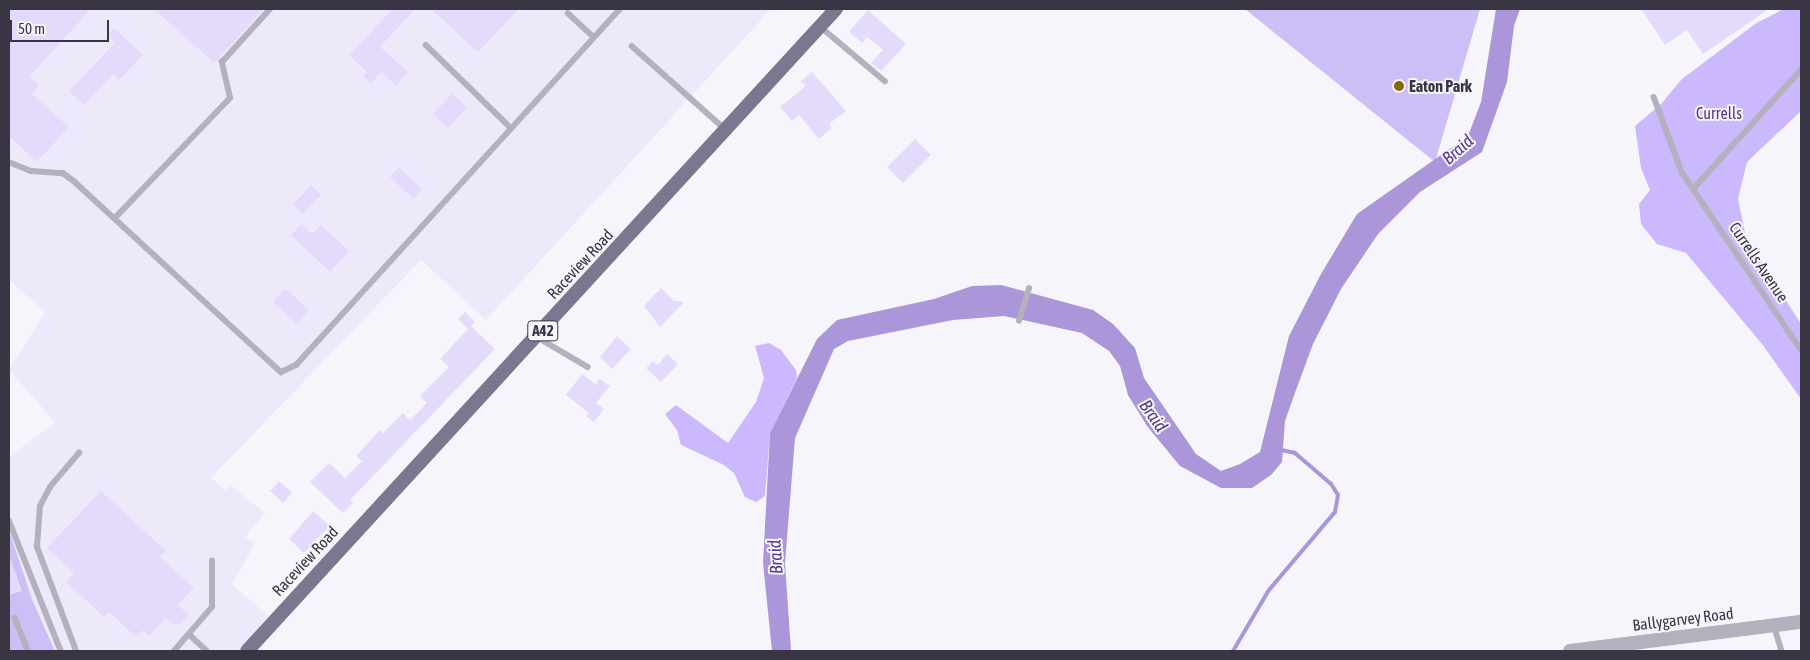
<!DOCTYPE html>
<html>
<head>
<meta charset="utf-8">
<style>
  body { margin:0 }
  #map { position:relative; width:1810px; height:660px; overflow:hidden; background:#f7f5fc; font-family:"Asap Condensed",sans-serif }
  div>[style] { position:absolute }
  .built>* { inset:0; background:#ede9fa }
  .green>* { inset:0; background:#cdbef5 }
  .forest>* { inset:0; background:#ccb8fd }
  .water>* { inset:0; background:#aa96d9 }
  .stream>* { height:4px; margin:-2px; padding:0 2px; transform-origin:2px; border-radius:2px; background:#aa96d9 }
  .building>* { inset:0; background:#e4dbfc }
  .service>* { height:5.5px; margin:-2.75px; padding:0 2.75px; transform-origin:2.75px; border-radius:2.75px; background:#b4b0be }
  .tertiary>* { height:14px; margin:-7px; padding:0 7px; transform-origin:7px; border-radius:7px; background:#b4b0be }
  .primary>* { height:14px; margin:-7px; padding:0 7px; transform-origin:7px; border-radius:7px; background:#7d768f }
  .dots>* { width:14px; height:14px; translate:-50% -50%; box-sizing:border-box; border:2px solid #f7f5fc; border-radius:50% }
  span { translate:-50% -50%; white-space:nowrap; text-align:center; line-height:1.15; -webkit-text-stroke:4px #f7f5fc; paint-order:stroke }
  .shield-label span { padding:1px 4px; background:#f7f5fc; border:1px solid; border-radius:4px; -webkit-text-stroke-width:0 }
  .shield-label { font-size:15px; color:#393542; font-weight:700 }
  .poi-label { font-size:16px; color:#393542; font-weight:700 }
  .left { translate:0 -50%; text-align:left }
  .park-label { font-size:16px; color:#513483 }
  .street-label { font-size:16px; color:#393542 }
  .water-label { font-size:18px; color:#583b8b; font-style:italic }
  .frame { position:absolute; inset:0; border:10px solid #393542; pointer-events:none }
  .scale { position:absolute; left:10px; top:20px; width:99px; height:22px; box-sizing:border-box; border:2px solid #393542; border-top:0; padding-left:6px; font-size:15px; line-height:18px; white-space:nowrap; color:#393542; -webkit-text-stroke:4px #f7f5fc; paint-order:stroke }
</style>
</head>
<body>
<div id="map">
  <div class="built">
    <i style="clip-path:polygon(9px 9px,771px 9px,486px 320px,421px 260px,211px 478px,225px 490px,231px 486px,265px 513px,245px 537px,255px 544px,232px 584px,268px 616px,239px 651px,55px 651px,33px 602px,9px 530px,9px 457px,55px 422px,9px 370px,45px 312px,9px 280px)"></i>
  </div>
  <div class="green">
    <i style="clip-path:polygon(1245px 9px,1480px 9px,1435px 162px)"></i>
    <i style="clip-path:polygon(9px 530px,33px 602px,55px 651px,9px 651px)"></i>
  </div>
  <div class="forest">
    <i style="clip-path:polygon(1784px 9px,1801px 9px,1801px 111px,1747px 162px,1738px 199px,1746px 238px,1801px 324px,1801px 399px,1762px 344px,1686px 253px,1657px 244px,1641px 224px,1639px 204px,1650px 190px,1641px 168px,1635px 126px,1661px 104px,1682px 79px,1755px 24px)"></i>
    <i style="clip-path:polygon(769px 343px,781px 350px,796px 370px,797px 378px,770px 433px,765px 496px,756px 502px,745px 497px,734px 473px,724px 465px,681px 445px,677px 430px,665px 414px,676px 405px,728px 443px,756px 402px,764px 378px,755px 346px)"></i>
  </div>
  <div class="water">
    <i style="clip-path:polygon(1496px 9px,1520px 9px,1514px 26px,1507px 82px,1482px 152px,1420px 192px,1378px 234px,1341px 289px,1313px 344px,1296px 390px,1285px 421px,1282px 462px,1271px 475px,1252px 488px,1221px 488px,1180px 466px,1147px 426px,1128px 395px,1120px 366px,1109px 351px,1082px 333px,1004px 316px,953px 320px,848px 341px,834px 349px,795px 438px,785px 563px,791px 651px,772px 651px,763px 563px,770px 433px,817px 339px,837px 320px,934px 299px,972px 286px,1001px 285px,1093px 310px,1113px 324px,1135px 348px,1144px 378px,1196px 454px,1221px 471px,1240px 464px,1260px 452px,1289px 336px,1321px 274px,1357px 214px,1468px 136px,1481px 102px)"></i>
  </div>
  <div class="stream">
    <i style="left:1233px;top:651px;width:71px;rotate:-59.5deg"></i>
    <i style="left:1269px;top:590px;width:102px;rotate:-49.8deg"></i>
    <i style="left:1335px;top:512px;width:17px;rotate:-80deg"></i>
    <i style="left:1338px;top:495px;width:13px;rotate:-122deg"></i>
    <i style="left:1331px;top:484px;width:48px;rotate:-139.3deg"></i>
    <i style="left:1295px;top:453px;width:18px;rotate:-167deg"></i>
  </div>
  <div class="building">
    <i style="clip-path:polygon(9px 9px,91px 9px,30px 76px,39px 85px,32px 94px,69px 127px,37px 162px,9px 136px)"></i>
    <i style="clip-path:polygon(154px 9px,264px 9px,214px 63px)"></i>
    <i style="clip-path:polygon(393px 9px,415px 9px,380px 47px,408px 72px,396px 86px,381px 72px,371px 83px,363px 76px,367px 72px,349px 55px)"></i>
    <i style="clip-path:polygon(431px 9px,519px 9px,478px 52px)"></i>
    <i style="clip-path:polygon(1641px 9px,1769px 9px,1703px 54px,1687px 30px,1665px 45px)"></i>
    <i style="clip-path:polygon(868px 10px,906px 44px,881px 71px,871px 63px,883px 50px,867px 37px,862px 43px,849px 32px)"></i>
    <i style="clip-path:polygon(114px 28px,143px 55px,119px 80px,113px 74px,84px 105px,69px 91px,115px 43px,107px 35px)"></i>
    <i style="clip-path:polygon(812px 72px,846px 111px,829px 124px,832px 128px,819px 139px,799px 115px,792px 121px,780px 107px,806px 86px,801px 81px)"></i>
    <i style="clip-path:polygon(452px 94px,467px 107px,448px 128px,433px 114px)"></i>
    <i style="clip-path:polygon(915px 139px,931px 155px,903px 183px,887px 167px)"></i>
    <i style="clip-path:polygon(399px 167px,422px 189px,413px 199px,390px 177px)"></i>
    <i style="clip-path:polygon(311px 185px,321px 195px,303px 214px,293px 205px)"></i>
    <i style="clip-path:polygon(301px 224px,312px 234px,321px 225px,349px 251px,330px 272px,291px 235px)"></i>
    <i style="clip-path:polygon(285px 288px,309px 310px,297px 324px,273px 302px)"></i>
    <i style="clip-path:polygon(661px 288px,674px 301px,684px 302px,660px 327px,644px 306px)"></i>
    <i style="clip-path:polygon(465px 312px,475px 322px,471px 326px,495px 349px,350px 500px,353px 503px,343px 513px,310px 482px,329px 463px,345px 478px,362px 461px,356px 456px,380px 430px,383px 433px,403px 413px,410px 420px,427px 403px,420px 396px,449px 367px,440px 359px,468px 329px,458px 319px)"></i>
    <i style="clip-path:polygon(617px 336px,631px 349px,612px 369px,600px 357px)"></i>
    <i style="clip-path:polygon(667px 354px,678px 364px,661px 382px,646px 368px,653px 361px,658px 365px)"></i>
    <i style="clip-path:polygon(582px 374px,595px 384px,600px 379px,610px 386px,596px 403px,604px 409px,594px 422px,586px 416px,589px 413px,566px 395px)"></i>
    <i style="clip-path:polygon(279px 481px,292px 493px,283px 503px,270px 491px)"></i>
    <i style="clip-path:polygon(101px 491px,166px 551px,160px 557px,194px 588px,178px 605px,189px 615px,181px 624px,174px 625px,166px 618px,149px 636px,143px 630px,136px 637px,109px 612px,104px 617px,66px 582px,74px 573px,47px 548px)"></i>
    <i style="clip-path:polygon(313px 511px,330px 526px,304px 553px,289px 539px)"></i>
    <i style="clip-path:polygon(9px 555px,22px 591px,9px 595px)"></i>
  </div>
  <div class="service">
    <i style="left:568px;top:13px;width:35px;rotate:43deg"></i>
    <i style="left:821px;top:27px;width:84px;rotate:40.2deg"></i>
    <i style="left:426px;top:45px;width:119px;rotate:44.3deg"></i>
    <i style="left:632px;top:46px;width:125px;rotate:41.7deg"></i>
    <i style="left:1654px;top:97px;width:80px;rotate:69.5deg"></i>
    <i style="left:1682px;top:172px;width:214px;rotate:56.2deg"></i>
    <i style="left:9px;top:162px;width:24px;rotate:22deg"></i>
    <i style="left:31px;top:171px;width:32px;rotate:4deg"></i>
    <i style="left:63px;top:173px;width:14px;rotate:36deg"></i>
    <i style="left:74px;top:181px;width:282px;rotate:42.7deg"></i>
    <i style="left:281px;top:372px;width:17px;rotate:-25deg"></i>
    <i style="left:296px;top:365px;width:481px;rotate:-47.7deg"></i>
    <i style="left:1694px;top:188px;width:159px;rotate:-47.8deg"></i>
    <i style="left:115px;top:218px;width:166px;rotate:-46.2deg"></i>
    <i style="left:230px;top:98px;width:37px;rotate:-103deg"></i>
    <i style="left:222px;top:62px;width:72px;rotate:-47.8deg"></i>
    <i style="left:1019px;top:321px;width:34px;rotate:-73deg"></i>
    <i style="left:537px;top:337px;width:59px;rotate:30.5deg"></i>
    <i style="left:9px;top:520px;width:141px;rotate:68.3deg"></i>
    <i style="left:15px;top:618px;width:35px;rotate:68deg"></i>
    <i style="left:1774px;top:625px;width:27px;rotate:73deg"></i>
    <i style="left:189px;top:634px;width:25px;rotate:43deg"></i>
    <i style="left:76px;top:651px;width:111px;rotate:-110.6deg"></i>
    <i style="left:37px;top:547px;width:41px;rotate:-85.8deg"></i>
    <i style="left:40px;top:506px;width:21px;rotate:-62deg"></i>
    <i style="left:50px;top:487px;width:45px;rotate:-49.5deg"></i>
    <i style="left:174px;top:651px;width:58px;rotate:-49.2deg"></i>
    <i style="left:212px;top:607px;width:46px;rotate:-90deg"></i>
  </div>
  <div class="tertiary">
    <i style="left:1570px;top:651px;width:233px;rotate:-7.2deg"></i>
  </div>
  <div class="primary">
    <i style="left:247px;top:651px;width:871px;rotate:-47.47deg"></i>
  </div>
  <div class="dots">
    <i style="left:1399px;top:86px;background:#886804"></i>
  </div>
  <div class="shield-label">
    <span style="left:543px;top:331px">A42</span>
  </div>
  <div class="poi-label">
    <span class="left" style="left:1409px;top:86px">Eaton Park</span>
  </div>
  <div class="park-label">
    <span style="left:1719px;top:113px">Currells</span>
  </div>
  <div class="street-label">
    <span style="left:1759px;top:262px;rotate:56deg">Currells Avenue</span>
    <span style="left:580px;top:264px;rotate:-47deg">Raceview Road</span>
    <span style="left:305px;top:561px;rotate:-47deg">Raceview Road</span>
    <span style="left:1683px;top:619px;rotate:-7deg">Ballygarvey Road</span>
  </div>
  <div class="water-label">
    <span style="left:1458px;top:150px;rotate:-41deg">Braid</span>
    <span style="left:1153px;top:416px;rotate:55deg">Braid</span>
    <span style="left:776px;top:557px;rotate:-94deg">Braid</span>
  </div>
  <div class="frame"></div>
  <div class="scale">50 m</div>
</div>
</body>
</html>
